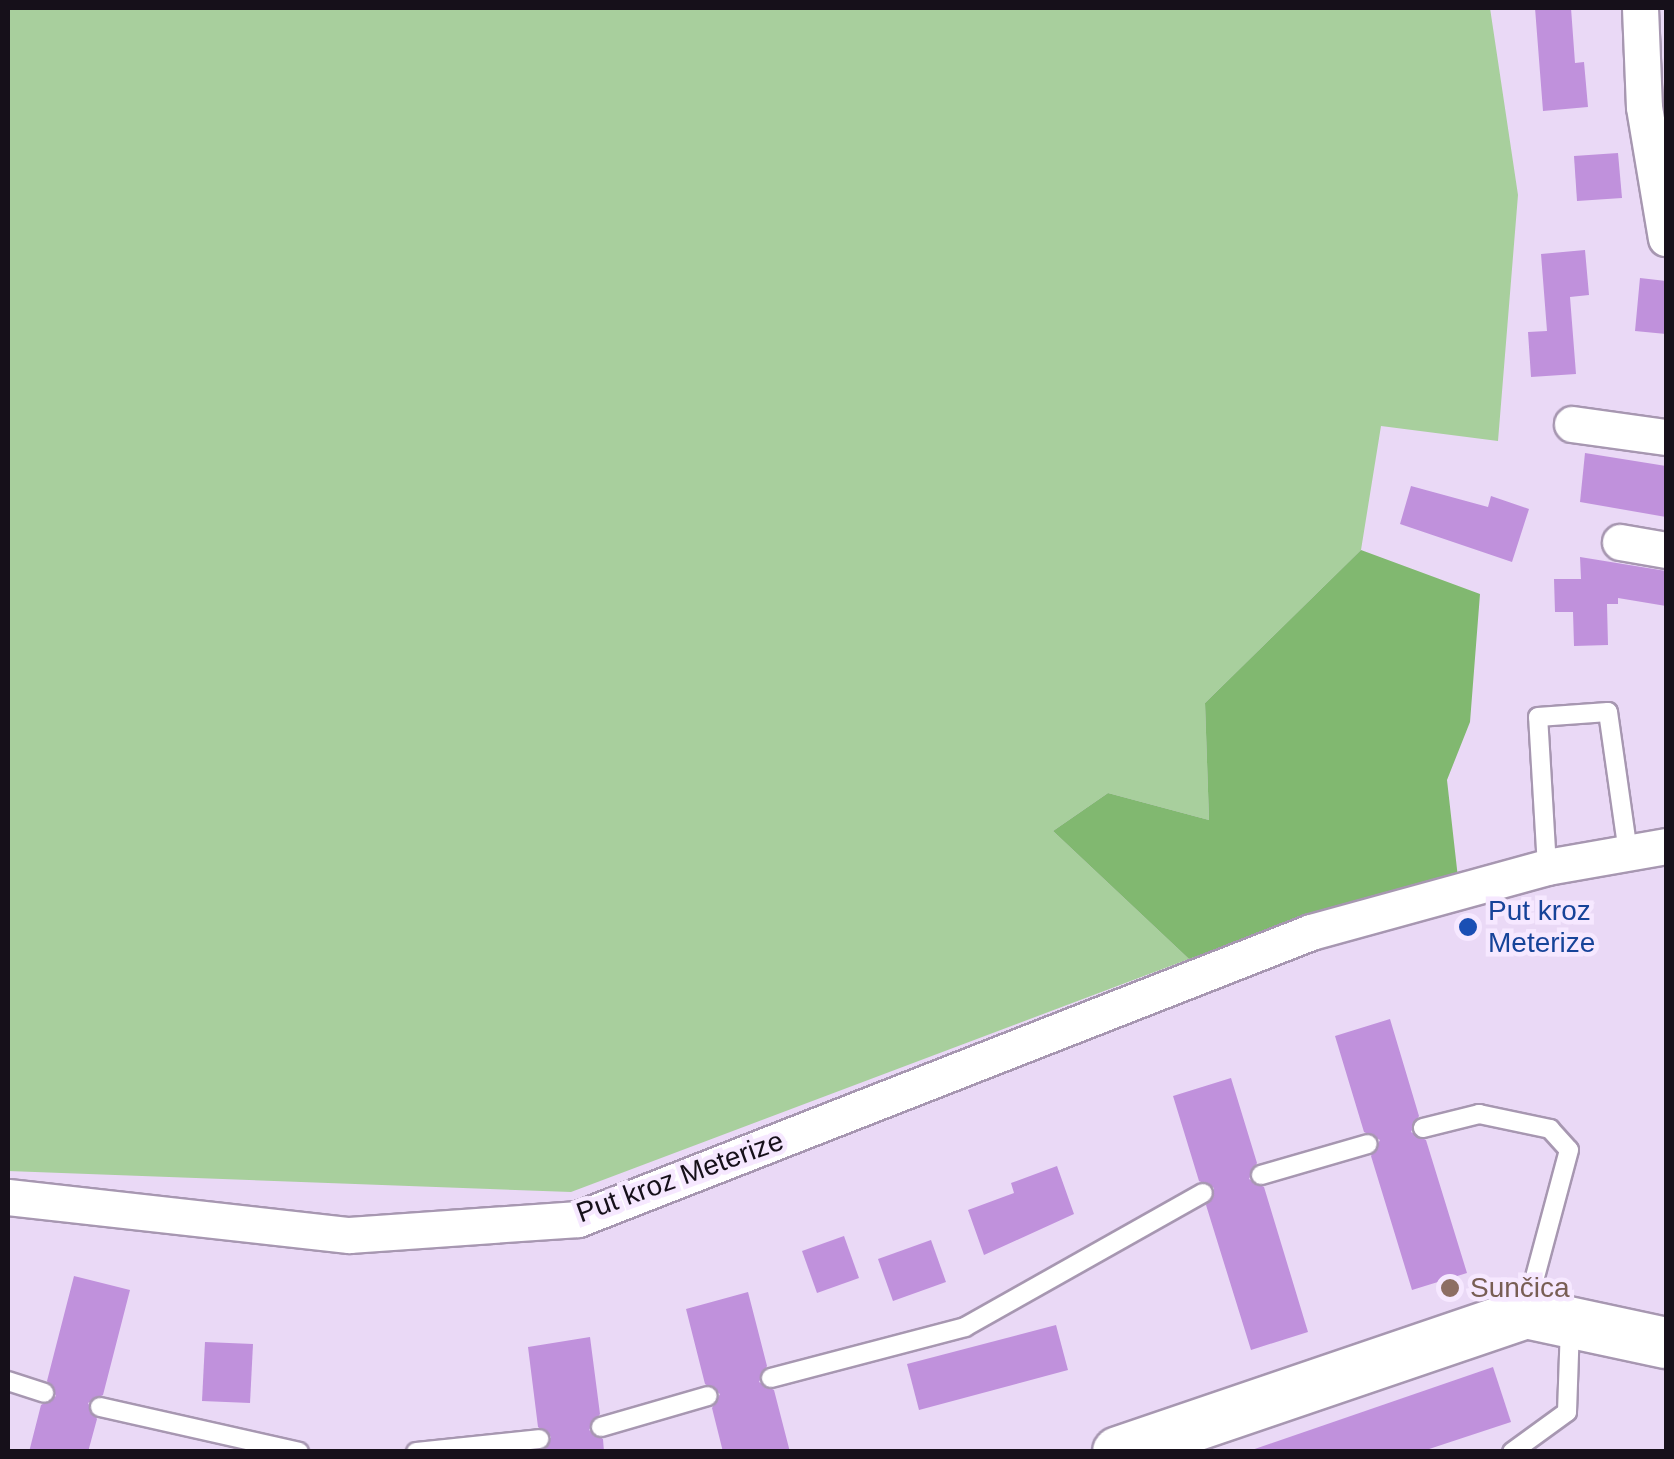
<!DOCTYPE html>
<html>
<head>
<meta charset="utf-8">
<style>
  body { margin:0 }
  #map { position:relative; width:1674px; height:1459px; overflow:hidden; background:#ead9f6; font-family:Helvetica,sans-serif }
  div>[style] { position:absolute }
  .green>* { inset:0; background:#a8cf9d }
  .forest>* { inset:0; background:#81b870 }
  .building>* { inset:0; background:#c091dc }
  .roads { filter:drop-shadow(2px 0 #a797b1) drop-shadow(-2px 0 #a797b1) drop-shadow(0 2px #a797b1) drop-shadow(0 -2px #a797b1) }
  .lane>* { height:18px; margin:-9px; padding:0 9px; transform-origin:9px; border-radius:9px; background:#fff }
  .street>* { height:35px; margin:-17.5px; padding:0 17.5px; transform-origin:17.5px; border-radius:17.5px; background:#fff }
  .secondary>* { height:50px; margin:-25px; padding:0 25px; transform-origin:25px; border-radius:25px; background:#fff }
  .dots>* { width:28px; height:28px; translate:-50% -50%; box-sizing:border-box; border:5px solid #f6e8ff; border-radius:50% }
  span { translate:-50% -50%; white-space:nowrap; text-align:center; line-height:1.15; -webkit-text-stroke:9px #f6e8ff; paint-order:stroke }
  .transit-label { font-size:28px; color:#164399 }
  .left { translate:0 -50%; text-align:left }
  .street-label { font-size:28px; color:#16101a }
  .education-label { font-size:28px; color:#785e54 }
  .frame { position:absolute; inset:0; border:10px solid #16101a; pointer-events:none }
</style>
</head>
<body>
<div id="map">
  <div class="green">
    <i style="clip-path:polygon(8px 8px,1490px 8px,1518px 195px,1498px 441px,1381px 426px,1361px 550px,1205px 703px,1209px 820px,1108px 793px,1053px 831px,1189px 959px,571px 1192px,8px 1171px)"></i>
  </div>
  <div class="forest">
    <i style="clip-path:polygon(1361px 550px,1480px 594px,1470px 722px,1447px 780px,1458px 878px,1303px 917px,1189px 959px,1053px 831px,1108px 793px,1209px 820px,1205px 703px)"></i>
  </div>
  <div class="building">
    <i style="clip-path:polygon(1535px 8px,1571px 8px,1575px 63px,1584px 62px,1588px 107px,1543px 111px)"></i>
    <i style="clip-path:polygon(1618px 153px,1622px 198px,1577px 201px,1574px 156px)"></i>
    <i style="clip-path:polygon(1585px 250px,1589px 295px,1570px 297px,1576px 374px,1531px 377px,1528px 332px,1547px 331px,1541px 254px)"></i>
    <i style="clip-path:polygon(1640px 278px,1666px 281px,1666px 334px,1635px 331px)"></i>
    <i style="clip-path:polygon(1585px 453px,1666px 466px,1666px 517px,1580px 502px)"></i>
    <i style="clip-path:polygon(1411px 486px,1488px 507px,1491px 496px,1529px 509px,1512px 562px,1400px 524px)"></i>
    <i style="clip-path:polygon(1580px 557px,1666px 571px,1666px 606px,1618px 598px,1618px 604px,1607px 604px,1608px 645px,1574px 646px,1573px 612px,1555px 612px,1554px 579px,1581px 579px)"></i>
    <i style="clip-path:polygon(1390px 1019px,1419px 1116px,1411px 1132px,1426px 1140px,1467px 1273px,1412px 1290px,1371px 1156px,1380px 1140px,1364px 1132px,1335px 1036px)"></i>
    <i style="clip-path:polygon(1231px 1078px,1257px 1163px,1249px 1179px,1264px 1187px,1308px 1332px,1251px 1350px,1206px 1205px,1214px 1188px,1199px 1181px,1173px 1096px)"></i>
    <i style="clip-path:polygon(1057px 1166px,1074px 1214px,984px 1255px,968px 1210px,1014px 1193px,1011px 1183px)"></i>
    <i style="clip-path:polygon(844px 1236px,859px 1278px,817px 1293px,802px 1251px)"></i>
    <i style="clip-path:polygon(931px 1240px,946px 1282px,893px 1301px,878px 1259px)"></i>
    <i style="clip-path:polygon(74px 1276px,130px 1290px,103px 1395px,88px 1403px,97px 1419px,88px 1452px,29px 1452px,41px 1405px,56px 1396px,47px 1381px)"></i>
    <i style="clip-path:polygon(748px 1292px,767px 1366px,759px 1382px,774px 1390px,790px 1452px,723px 1452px,712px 1408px,720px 1394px,705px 1384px,686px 1309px)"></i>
    <i style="clip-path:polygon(1056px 1325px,1068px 1370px,919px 1410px,907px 1364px)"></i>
    <i style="clip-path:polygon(590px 1337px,600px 1414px,589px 1430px,603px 1439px,604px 1452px,540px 1452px,551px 1437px,538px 1427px,528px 1347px)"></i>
    <i style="clip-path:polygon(205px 1342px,253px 1344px,250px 1403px,202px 1401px)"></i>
    <i style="clip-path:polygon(1493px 1367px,1511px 1422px,1420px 1452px,1246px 1452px)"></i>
  </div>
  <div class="roads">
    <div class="lane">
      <i style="left:1547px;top:867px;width:150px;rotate:-93.4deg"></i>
      <i style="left:1538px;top:717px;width:70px;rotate:-4.1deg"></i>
      <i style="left:1608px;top:712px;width:142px;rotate:81.9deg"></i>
      <i style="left:1423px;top:1128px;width:58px;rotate:-14deg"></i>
      <i style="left:1479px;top:1114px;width:73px;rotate:11.9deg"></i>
      <i style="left:1550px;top:1129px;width:28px;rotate:48deg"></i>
      <i style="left:1569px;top:1150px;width:167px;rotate:105deg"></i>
      <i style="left:1261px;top:1175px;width:111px;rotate:-16.2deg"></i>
      <i style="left:771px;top:1378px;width:201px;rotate:-14.7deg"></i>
      <i style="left:965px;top:1327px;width:273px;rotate:-29.4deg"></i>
      <i style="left:8px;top:1381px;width:38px;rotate:18deg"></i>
      <i style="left:100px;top:1407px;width:204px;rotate:12.7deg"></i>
      <i style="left:601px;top:1427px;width:111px;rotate:-16.2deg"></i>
      <i style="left:416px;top:1452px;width:124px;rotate:-6deg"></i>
      <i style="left:1512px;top:1452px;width:68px;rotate:-36deg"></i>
      <i style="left:1567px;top:1412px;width:84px;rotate:-88deg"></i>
    </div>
    <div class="street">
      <i style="left:1640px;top:8px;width:99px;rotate:87.7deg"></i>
      <i style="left:1644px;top:107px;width:133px;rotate:80.5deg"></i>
      <i style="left:1572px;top:424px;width:95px;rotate:7.9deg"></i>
      <i style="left:1620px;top:542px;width:47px;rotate:9.9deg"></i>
      <i style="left:8px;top:1197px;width:343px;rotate:6.4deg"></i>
      <i style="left:349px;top:1235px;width:230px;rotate:-4deg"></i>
      <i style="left:578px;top:1219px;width:787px;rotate:-21.38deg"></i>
      <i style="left:1311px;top:932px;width:245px;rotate:-15.4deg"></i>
      <i style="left:1547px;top:867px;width:121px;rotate:-10deg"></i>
    </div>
    <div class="secondary">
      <i style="left:1118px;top:1452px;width:431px;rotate:-18.8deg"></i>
      <i style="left:1526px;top:1313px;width:143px;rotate:12.1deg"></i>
    </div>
  </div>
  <div class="dots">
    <i style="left:1468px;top:927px;background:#1a4fb4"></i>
    <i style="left:1450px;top:1288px;background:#8d6e63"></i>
  </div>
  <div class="transit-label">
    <span class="left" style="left:1488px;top:927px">Put kroz<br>Meterize</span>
  </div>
  <div class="street-label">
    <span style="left:680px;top:1177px;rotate:-20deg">Put kroz Meterize</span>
  </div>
  <div class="education-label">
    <span class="left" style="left:1470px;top:1288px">Sunčica</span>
  </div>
  <div class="frame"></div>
</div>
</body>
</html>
